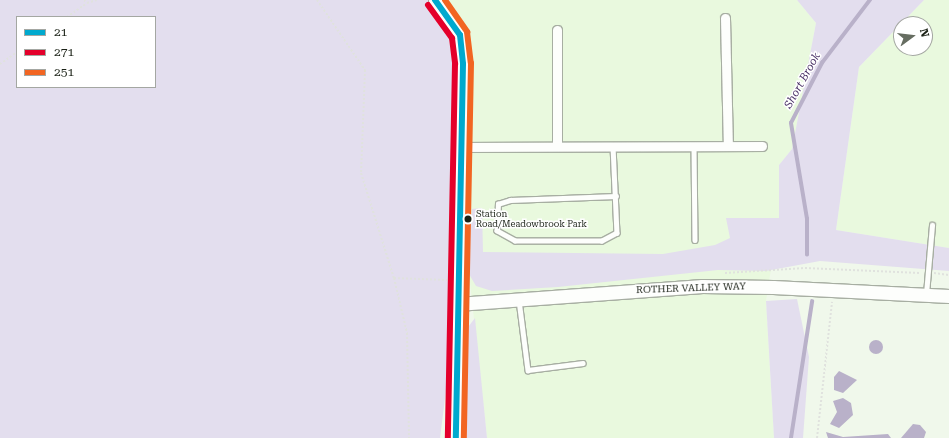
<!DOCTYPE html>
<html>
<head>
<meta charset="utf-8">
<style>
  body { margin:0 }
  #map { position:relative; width:949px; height:438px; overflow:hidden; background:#f0f8eb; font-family:"Roboto Serif",serif }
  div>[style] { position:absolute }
  .built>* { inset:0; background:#e9f9de }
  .green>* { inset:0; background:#e3deee }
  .water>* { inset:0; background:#b9b1c9 }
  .round { border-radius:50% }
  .stream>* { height:3.5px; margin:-1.75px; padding:0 1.75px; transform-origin:1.75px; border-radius:1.75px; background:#b9b1c9 }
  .path>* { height:2px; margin-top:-1px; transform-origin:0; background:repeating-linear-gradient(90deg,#e0e2de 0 2px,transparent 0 4px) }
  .roads { filter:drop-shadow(1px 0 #a7aea2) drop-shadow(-1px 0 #a7aea2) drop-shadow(0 1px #a7aea2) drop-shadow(0 -1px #a7aea2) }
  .lane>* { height:4.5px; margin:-2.25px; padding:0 2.25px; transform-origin:2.25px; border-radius:2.25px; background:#fdfefc }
  .street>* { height:9px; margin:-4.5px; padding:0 4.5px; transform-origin:4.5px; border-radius:4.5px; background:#fdfefc }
  .secondary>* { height:13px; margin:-6.5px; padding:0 6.5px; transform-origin:6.5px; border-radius:6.5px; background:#fdfefc }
  .bus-1>* { height:6px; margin:-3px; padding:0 3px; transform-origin:3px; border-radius:3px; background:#00a9ce }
  .bus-2>* { height:6px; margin:-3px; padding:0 3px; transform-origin:3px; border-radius:3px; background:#e4002b }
  .bus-3>* { height:6px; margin:-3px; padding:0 3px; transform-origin:3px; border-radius:3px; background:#f26522 }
  .dots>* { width:11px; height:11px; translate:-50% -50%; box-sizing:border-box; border:2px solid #fff; border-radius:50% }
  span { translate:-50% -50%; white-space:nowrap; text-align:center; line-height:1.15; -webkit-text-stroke:3px #fff; paint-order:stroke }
  .bus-label { font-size:9px; color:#1b2217 }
  .left { translate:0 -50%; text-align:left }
  .street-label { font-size:10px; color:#1b2217 }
  .water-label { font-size:11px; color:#483065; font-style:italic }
  .legend { position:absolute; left:16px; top:16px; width:140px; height:72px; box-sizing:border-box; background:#fff; border:1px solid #a4a7a2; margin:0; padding:5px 7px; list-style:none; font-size:12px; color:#1b2217 }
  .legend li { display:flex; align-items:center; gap:8px; height:20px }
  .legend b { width:20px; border:1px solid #a4a7a2 }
  .north { position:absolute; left:893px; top:16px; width:40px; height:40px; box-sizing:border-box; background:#fff; border:1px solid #a4a7a2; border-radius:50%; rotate:75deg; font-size:11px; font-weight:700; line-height:16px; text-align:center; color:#1b2217 }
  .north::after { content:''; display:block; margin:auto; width:14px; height:18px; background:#666d61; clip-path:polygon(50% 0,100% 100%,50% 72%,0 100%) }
</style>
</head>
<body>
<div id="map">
  <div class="built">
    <i style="clip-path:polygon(418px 0,797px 0,816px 23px,792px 149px,779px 165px,779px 218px,766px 301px,774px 438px,487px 438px,443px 36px)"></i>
    <i style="clip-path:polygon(924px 0,949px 0,949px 248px,836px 230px,859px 67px,901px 24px,901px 48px,925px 48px,925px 24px,901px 24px)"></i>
  </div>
  <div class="green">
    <i style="clip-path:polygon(evenodd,0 0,435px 0,460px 35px,457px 304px,440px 438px,0 438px,0 0,17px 17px,155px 17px,155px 87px,17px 87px,17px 17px)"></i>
    <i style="clip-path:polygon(797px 0,924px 0,859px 67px,836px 230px,949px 248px,949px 271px,820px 261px,766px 271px,718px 270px,558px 287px,492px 291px,476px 286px,466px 269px,472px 209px,482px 208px,483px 252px,663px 254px,715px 245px,730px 238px,726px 218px,779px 218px,779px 165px,792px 149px,816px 23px)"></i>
    <i style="clip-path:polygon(797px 299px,809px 357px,803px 438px,774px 438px,766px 301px)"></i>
    <i style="clip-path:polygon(475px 318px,487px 438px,463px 438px,465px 331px)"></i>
  </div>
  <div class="water">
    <i class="round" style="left:869px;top:340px;width:14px;height:14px"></i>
    <i style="clip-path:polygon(839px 371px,857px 380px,843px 393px,834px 390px,834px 377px)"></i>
    <i style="clip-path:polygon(843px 398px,851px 403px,853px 415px,839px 428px,830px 424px,837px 412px,833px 401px)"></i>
    <i style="clip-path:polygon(913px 424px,920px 425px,926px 432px,924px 438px,901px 438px)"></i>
    <i style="clip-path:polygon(826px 432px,843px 437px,888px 434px,891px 438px,828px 438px)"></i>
  </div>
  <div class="stream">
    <i style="left:807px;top:255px;width:36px;rotate:-90deg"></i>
    <i style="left:807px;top:219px;width:97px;rotate:-99.5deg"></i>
    <i style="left:791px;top:123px;width:68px;rotate:-62.7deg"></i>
    <i style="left:822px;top:63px;width:79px;rotate:-52.7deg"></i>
    <i style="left:791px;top:438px;width:138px;rotate:-81.2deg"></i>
  </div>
  <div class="path">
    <i style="left:84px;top:0;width:4px;rotate:45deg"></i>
    <i style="left:317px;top:0;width:85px;rotate:55.6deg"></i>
    <i style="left:365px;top:70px;width:103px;rotate:92.2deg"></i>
    <i style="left:361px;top:173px;width:110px;rotate:72.6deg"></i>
    <i style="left:394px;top:278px;width:57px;rotate:76.7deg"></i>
    <i style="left:407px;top:333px;width:105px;rotate:88.9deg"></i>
    <i style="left:67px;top:17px;width:24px;rotate:-35deg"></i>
    <i style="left:87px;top:3px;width:10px;rotate:-17deg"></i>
    <i style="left:0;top:64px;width:21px;rotate:-35deg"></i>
    <i style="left:725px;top:273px;width:80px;rotate:-3.6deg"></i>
    <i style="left:805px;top:268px;width:115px;rotate:2.5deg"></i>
    <i style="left:934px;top:273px;width:15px;rotate:8deg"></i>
    <i style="left:394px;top:278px;width:53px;rotate:2.2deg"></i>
    <i style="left:817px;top:438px;width:137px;rotate:-83.7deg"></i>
  </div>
  <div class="roads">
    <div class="lane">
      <i style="left:613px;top:146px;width:87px;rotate:87.4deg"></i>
      <i style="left:617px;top:233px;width:17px;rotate:152deg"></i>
      <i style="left:602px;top:241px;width:87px;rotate:180deg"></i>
      <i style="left:515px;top:241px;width:21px;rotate:-151deg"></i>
      <i style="left:497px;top:231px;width:27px;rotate:-88deg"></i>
      <i style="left:498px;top:204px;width:13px;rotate:-18deg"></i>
      <i style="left:510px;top:200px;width:106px;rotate:-2.2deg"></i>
      <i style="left:694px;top:146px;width:94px;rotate:89.4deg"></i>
      <i style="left:926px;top:294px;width:69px;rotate:-85deg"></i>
      <i style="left:519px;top:300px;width:71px;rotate:82.7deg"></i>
      <i style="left:528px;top:370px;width:55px;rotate:-7.3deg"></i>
    </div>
    <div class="street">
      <i style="left:725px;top:18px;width:128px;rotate:88.7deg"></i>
      <i style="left:557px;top:30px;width:116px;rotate:90deg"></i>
      <i style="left:462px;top:147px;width:300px;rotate:-0.2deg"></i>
    </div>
    <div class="secondary">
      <i style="left:435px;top:0;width:43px;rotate:54.5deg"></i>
      <i style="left:460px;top:35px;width:29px;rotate:84deg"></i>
      <i style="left:463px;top:64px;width:374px;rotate:91.1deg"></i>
      <i style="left:457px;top:304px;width:246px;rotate:-4.2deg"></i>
      <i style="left:702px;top:286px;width:71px;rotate:0.8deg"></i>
      <i style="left:773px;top:287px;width:176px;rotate:2.9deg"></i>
    </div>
  </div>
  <div class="bus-1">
    <i style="left:435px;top:0;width:43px;rotate:54.5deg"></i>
    <i style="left:460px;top:35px;width:29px;rotate:84deg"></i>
    <i style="left:463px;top:64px;width:374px;rotate:91.1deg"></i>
  </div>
  <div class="bus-2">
    <i style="left:428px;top:5px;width:41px;rotate:54deg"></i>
    <i style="left:452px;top:38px;width:26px;rotate:83deg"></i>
    <i style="left:455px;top:64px;width:374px;rotate:91.1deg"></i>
  </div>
  <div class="bus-3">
    <i style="left:445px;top:0;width:39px;rotate:55deg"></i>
    <i style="left:467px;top:32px;width:31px;rotate:83deg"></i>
    <i style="left:471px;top:63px;width:375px;rotate:91.1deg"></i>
  </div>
  <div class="dots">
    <i style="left:468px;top:219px;background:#1b2217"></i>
  </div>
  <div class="bus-label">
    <span class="left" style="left:476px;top:219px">Station<br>Road/Meadowbrook Park</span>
  </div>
  <div class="street-label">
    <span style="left:691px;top:288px;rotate:-2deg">ROTHER VALLEY WAY</span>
  </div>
  <div class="water-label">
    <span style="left:803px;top:81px;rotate:-61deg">Short Brook</span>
  </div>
  <ul class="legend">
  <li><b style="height:5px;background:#00a9ce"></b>21</li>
  <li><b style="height:5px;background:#e4002b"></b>271</li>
  <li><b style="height:5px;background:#f26522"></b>251</li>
  </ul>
  <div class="north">N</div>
</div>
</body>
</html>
